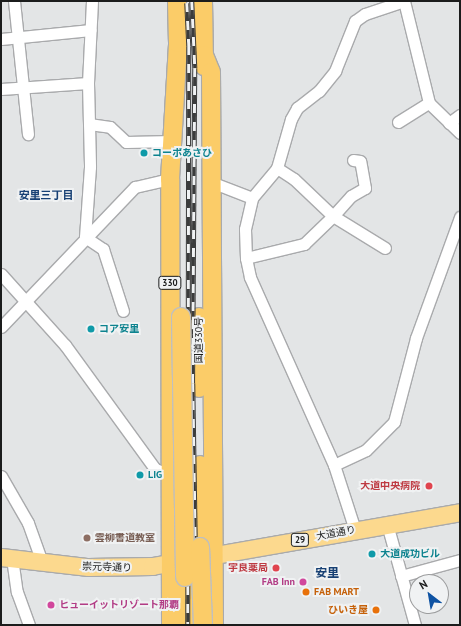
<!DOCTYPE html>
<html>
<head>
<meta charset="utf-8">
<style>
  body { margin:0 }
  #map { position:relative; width:461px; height:626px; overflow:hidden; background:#e3e5e6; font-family:"PT Sans","Noto Sans JP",sans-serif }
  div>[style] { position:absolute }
  .roads { filter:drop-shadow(1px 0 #a9aaac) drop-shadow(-1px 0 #a9aaac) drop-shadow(0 1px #a9aaac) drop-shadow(0 -1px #a9aaac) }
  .minor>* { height:11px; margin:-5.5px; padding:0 5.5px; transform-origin:5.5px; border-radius:5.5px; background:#fff }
  .primary>* { height:17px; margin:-8.5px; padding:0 8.5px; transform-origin:8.5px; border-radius:8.5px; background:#fcd98e }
  .trunk>* { height:18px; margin:-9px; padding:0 9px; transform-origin:9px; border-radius:9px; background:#fbcc68 }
  .rail>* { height:4.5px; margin-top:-2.25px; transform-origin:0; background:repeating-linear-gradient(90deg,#f0f2f3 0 9px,#3b3c3c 0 18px); box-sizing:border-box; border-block:1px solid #3b3c3c }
  .bridges { filter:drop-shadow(1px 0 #bfbfbf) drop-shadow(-1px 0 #bfbfbf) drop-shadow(0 1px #bfbfbf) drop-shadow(0 -1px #bfbfbf) }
  .trunk-bridge>* { height:18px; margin:-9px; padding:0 9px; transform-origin:9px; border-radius:9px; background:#fbcc68 }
  .dots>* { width:11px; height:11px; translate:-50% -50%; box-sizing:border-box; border:2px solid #f0f2f3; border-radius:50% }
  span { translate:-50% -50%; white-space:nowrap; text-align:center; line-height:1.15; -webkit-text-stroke:4px #f0f2f3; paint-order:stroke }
  .shield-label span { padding:1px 3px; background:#f0f2f3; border:1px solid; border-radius:3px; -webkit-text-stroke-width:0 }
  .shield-label { font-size:9px; color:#1b1c1c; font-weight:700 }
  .culture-label { font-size:10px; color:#0d838f; font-weight:700 }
  .left { translate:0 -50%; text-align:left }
  .street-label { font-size:10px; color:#1b1c1c }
  .health-label { font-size:10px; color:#be3a42; font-weight:700 }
  .right { translate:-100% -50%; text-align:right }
  .education-label { font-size:10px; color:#785e54; font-weight:700 }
  .hotel-label { font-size:10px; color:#b23c85; font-weight:700 }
  .food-label { font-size:10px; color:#c56008; font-weight:700 }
  .neighbourhood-label { font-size:11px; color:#174074; font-weight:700 }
  .quarter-label { font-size:12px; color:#174074; font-weight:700 }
  .frame { position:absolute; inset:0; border:2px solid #1b1c1c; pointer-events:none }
  .north { position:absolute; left:409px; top:574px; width:40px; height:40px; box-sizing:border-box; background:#f0f2f3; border:1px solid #9b9c9d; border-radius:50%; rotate:329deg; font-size:11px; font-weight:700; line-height:16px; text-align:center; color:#1b1c1c }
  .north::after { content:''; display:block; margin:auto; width:14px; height:18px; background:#0f53a3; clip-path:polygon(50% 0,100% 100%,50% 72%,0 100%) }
</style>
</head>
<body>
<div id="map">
  <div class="roads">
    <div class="minor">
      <i style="left:14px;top:1px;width:134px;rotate:84deg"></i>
      <i style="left:92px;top:1px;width:82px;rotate:92.8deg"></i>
      <i style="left:88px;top:83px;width:84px;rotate:88.6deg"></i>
      <i style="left:90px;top:167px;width:70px;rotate:94.1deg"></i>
      <i style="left:85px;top:237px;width:22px;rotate:34deg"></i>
      <i style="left:103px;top:249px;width:65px;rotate:72.1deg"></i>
      <i style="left:404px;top:1px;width:105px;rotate:76.2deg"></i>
      <i style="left:429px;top:103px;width:43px;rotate:44.1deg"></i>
      <i style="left:1px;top:39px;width:90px;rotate:-5.7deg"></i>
      <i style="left:1px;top:89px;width:87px;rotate:-3.9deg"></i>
      <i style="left:398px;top:122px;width:36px;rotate:-32deg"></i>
      <i style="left:449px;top:123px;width:14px;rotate:-36deg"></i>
      <i style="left:89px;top:124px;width:21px;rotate:8deg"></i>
      <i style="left:110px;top:127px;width:22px;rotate:43deg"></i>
      <i style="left:126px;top:142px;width:47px;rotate:-1.2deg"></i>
      <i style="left:277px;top:168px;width:20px;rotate:33deg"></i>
      <i style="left:294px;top:179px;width:54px;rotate:43.5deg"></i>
      <i style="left:333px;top:216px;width:27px;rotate:-48deg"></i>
      <i style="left:351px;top:196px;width:16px;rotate:-30deg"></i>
      <i style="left:365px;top:188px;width:27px;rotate:-100deg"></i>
      <i style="left:360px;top:161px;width:7px;rotate:-172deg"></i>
      <i style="left:211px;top:182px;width:44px;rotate:21.3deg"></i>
      <i style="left:246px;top:258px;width:60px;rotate:-13.6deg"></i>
      <i style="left:304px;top:244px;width:40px;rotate:-44deg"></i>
      <i style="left:333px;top:216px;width:61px;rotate:31.6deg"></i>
      <i style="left:1px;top:274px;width:96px;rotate:48deg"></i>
      <i style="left:65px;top:345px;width:153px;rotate:54deg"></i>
      <i style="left:155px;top:469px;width:17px;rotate:21deg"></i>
      <i style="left:1px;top:327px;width:194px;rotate:-46.3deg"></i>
      <i style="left:135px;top:187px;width:36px;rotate:-13deg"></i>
      <i style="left:334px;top:465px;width:35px;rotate:-25deg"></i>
      <i style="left:366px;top:450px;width:40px;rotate:-45deg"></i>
      <i style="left:394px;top:422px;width:87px;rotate:-75.3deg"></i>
      <i style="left:416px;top:338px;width:129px;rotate:-70deg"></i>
      <i style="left:1px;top:476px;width:54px;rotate:60.1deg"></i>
      <i style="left:28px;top:523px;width:41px;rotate:70.3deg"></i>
      <i style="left:387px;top:524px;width:105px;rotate:74.5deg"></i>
      <i style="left:355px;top:530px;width:68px;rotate:-107.9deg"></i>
      <i style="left:334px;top:465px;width:206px;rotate:-114.1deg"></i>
      <i style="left:250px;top:277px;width:19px;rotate:-102deg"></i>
      <i style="left:246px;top:258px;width:29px;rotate:-92deg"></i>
      <i style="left:245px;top:229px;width:32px;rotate:-77deg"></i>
      <i style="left:252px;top:198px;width:39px;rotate:-50deg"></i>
      <i style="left:277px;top:168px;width:51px;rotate:-74.1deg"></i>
      <i style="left:291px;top:119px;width:13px;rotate:-61deg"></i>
      <i style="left:297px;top:108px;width:28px;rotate:-38deg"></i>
      <i style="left:319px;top:91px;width:26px;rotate:-51deg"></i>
      <i style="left:335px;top:71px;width:54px;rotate:-68.2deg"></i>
      <i style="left:355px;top:21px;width:12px;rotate:-35deg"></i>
      <i style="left:365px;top:14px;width:41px;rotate:-18.4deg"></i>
      <i style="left:12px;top:558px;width:34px;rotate:82deg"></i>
      <i style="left:17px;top:592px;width:35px;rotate:70deg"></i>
      <i style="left:401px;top:576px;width:61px;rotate:-15.2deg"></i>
    </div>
    <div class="primary">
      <i style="left:1px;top:557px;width:88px;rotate:6.6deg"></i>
      <i style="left:88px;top:567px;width:64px;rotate:-0.9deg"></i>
      <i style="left:152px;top:566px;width:313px;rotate:-9.9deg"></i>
    </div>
    <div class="trunk">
      <i style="left:203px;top:1px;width:65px;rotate:89.1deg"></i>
      <i style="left:204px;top:55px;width:18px;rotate:68deg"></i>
      <i style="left:211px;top:72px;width:553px;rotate:89.69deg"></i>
      <i style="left:199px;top:317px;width:71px;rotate:90deg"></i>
      <i style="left:200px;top:465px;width:82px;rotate:90deg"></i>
      <i style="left:185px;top:577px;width:48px;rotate:88.8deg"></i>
      <i style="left:171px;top:625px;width:446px;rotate:-90.1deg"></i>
      <i style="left:170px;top:179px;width:136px;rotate:-86.6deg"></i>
      <i style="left:178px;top:43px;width:42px;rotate:-91.4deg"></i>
    </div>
  </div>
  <div class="rail">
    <i style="left:192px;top:1px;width:67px;rotate:87.4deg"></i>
    <i style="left:195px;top:68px;width:315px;rotate:90.4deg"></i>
    <i style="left:193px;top:383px;width:242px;rotate:89.1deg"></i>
    <i style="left:187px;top:3px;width:43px;rotate:87.3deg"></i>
    <i style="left:189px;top:46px;width:579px;rotate:90.1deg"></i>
  </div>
  <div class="bridges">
    <div class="trunk-bridge">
      <i style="left:181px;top:317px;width:260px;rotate:89.1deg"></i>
      <i style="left:200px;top:547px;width:78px;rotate:87.8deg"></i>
    </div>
  </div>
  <div class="dots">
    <i style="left:144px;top:153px;background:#0f9aa8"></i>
    <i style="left:91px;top:329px;background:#0f9aa8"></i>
    <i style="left:140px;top:475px;background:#0f9aa8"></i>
    <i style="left:429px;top:486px;background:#e0444e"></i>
    <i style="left:87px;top:538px;background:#8d6e63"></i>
    <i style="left:372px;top:554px;background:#0f9aa8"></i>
    <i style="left:276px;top:568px;background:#e0444e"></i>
    <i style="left:303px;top:582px;background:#d1479c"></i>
    <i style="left:306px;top:592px;background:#e8710a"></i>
    <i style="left:51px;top:605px;background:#d1479c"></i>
    <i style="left:376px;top:610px;background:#e8710a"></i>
  </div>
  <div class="shield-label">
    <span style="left:170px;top:283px">330</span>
    <span style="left:300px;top:540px">29</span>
  </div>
  <div class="culture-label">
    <span class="left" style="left:152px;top:153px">コーポあさひ</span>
    <span class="left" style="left:99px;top:329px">コア安里</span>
    <span class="left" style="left:148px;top:475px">LIG</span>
    <span class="left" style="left:380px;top:554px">大道成功ビル</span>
  </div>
  <div class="street-label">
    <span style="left:199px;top:340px;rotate:-90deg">国道330号</span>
    <span style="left:336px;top:533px;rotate:-11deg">大道通り</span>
    <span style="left:107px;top:567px;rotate:2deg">崇元寺通り</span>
  </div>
  <div class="health-label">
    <span class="right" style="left:420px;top:486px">大道中央病院</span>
    <span class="right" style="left:268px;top:568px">宇良薬局</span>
  </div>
  <div class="education-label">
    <span class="left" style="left:95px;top:538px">雲柳書道教室</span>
  </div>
  <div class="hotel-label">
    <span class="right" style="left:295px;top:582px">FAB Inn</span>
    <span class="left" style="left:59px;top:605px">ヒューイットリゾート那覇</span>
  </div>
  <div class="food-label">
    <span class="left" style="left:314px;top:592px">FAB MART</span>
    <span class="right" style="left:368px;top:610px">ひいき屋</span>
  </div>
  <div class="neighbourhood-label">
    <span style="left:46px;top:195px">安里三丁目</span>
  </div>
  <div class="quarter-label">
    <span style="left:327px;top:573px">安里</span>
  </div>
  <div class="frame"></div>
  <div class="north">N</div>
</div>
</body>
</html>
